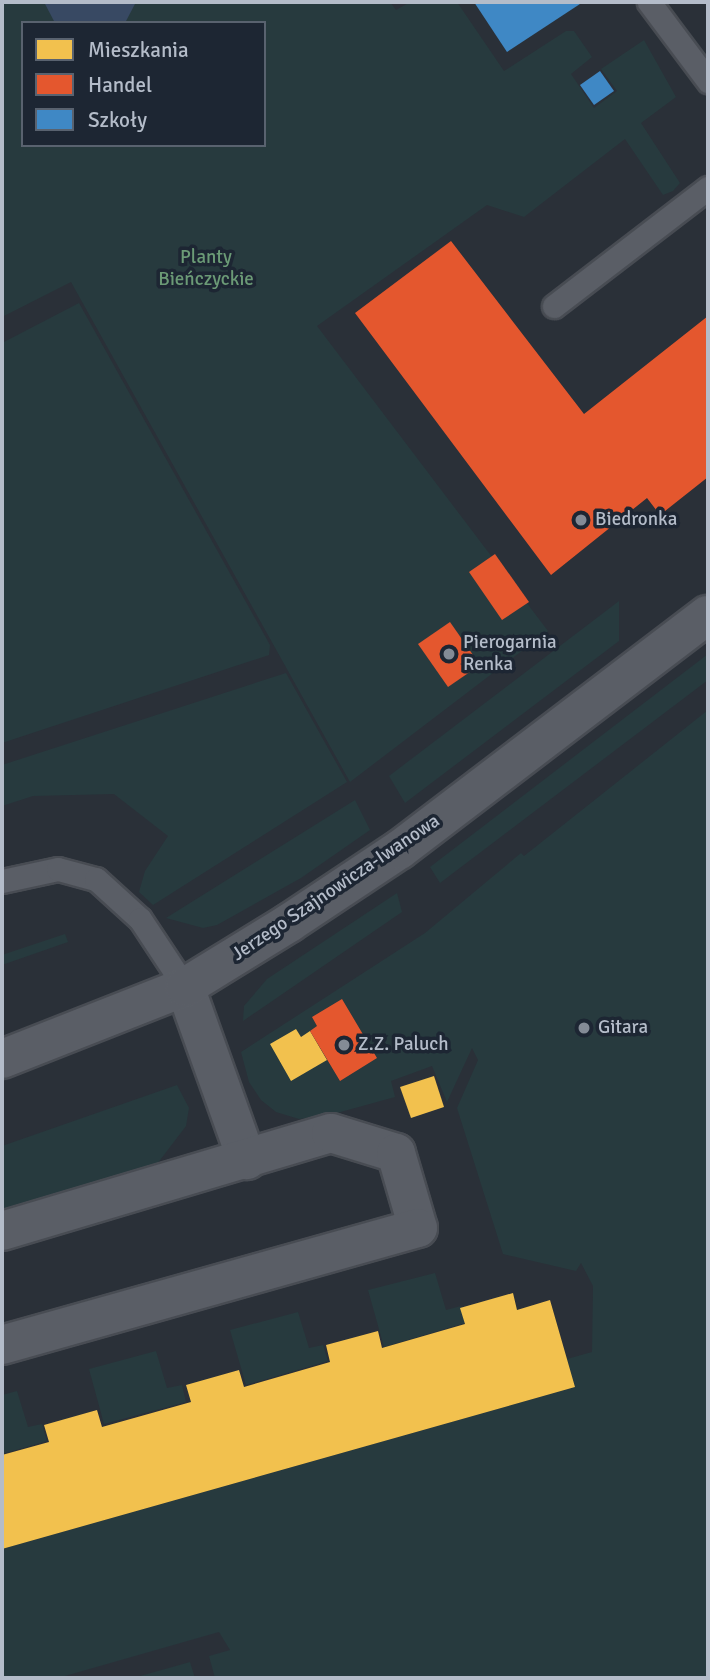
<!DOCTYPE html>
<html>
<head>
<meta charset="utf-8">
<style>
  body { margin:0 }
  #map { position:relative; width:710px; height:1680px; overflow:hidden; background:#2a3038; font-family:Signika,sans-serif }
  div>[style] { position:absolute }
  .green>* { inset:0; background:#273a3e }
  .water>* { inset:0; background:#384963 }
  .homes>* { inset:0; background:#f2c14e }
  .shops>* { inset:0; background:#e4572e }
  .schools>* { inset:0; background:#3f88c5 }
  .roads { filter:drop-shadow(2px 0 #484c53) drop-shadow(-2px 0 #484c53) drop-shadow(0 2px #484c53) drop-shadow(0 -2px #484c53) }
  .lane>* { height:23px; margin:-11.5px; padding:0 11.5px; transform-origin:11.5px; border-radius:11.5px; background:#5a5e66 }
  .street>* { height:38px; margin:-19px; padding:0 19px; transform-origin:19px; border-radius:19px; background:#5a5e66 }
  .dots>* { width:19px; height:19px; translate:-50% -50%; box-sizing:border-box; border:4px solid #1d2633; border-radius:50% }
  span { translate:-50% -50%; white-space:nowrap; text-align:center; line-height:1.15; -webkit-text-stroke:7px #1d2633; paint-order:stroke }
  .park-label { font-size:19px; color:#6b9a76 }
  .poi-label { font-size:19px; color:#b4bcc9 }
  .left { translate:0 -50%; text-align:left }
  .street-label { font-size:19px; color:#b4bcc9 }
  .frame { position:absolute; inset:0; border:4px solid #b4bcc9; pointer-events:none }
  .legend { position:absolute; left:21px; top:21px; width:245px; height:126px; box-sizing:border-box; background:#1d2633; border:2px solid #59626f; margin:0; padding:9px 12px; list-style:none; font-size:21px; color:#b4bcc9 }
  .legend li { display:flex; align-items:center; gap:14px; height:35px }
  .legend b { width:35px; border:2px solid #59626f }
</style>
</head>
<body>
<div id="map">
  <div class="green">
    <i style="clip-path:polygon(evenodd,2px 2px,390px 2px,396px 10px,410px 2px,457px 2px,504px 71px,566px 31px,574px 31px,592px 57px,571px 74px,594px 108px,617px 91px,601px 69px,644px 40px,676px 97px,641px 123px,680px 183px,673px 191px,663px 195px,625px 139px,524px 217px,487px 205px,317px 326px,548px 631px,350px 782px,71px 282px,2px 317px,2px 2px,23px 23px,264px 23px,264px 145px,23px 145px,23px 23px)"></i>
    <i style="clip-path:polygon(79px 303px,270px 645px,269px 655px,2px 743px,2px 343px)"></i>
    <i style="clip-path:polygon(619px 601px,619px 641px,405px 803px,389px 776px)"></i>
    <i style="clip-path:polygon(708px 654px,708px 680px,440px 883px,430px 867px)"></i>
    <i style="clip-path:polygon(286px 673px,347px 782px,153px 905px,139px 892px,145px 871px,168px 836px,114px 794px,33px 796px,2px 806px,2px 765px)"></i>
    <i style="clip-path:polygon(708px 710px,708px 1678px,215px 1678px,209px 1656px,230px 1650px,219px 1632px,58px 1678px,2px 1678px,2px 1549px,575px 1387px,567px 1359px,592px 1352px,593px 1286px,581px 1263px,576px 1271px,503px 1254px,457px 1108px,478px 1060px,472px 1048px,447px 1102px,432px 1066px,391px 1081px,395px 1097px,326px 1116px,299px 1119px,276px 1112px,261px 1100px,249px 1082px,241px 1052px,425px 933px,521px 853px,524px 856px)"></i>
    <i style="clip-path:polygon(355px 800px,370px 830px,301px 878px,217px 925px,203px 928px,166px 918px)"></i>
    <i style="clip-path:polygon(397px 893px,402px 912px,243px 1021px,244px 1006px,267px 979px)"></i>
    <i style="clip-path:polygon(65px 934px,68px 942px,2px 965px,2px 955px)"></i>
    <i style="clip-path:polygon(177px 1085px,189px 1108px,186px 1126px,154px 1168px,2px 1212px,2px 1146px)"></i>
    <i style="clip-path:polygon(435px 1273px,446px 1310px,461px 1306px,465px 1323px,384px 1347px,368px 1290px)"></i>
    <i style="clip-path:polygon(298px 1312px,309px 1348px,323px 1345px,328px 1361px,246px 1385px,230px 1330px)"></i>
    <i style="clip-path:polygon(156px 1351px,167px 1388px,182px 1385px,186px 1402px,104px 1424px,89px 1369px)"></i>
    <i style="clip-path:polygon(17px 1391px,28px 1427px,42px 1424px,47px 1441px,2px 1454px,2px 1395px)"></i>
    <i style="clip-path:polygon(190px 1662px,195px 1678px,133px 1678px)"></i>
  </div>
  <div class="water">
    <i style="clip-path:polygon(44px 2px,136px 2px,125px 23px,55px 23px)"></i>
  </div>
  <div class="homes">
    <i style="clip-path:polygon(296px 1029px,301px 1037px,310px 1031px,327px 1060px,291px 1081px,270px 1044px)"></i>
    <i style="clip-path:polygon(434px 1076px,444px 1107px,411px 1118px,400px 1087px)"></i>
    <i style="clip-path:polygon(513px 1293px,517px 1310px,550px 1300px,575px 1387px,2px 1549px,2px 1455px,49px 1442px,44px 1425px,97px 1410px,102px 1427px,191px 1402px,186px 1385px,239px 1370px,244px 1387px,330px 1362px,326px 1345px,378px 1331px,382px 1348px,465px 1324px,460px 1308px)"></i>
  </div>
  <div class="shops">
    <i style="clip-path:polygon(451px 241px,584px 414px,708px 316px,708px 477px,660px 515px,647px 498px,551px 575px,355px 313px)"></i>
    <i style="clip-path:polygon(495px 554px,529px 602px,502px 620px,469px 572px)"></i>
    <i style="clip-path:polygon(450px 622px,480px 665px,448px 687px,418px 644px)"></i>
    <i style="clip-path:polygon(342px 999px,377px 1058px,340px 1081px,310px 1031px,317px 1026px,312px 1017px)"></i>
  </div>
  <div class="schools">
    <i style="clip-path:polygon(474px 2px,583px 2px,507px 52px)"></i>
    <i style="clip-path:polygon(600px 71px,614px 91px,594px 105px,580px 85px)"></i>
  </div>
  <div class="roads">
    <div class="lane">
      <i style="left:649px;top:2px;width:99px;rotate:53.2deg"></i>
      <i style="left:554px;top:306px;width:194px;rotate:-37.5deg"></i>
      <i style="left:2px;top:881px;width:57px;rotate:-12.1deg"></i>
      <i style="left:58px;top:869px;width:39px;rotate:15deg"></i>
      <i style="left:96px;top:879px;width:59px;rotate:42.3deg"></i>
      <i style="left:140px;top:919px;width:82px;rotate:56.5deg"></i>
    </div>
    <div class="street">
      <i style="left:185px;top:987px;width:184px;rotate:70.3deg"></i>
      <i style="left:2px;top:1059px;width:197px;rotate:-21.5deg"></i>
      <i style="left:185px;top:987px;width:122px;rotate:-31.6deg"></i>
      <i style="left:289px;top:923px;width:132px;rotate:-33.6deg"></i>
      <i style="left:399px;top:850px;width:388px;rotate:-37.3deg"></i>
      <i style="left:2px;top:1231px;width:343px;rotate:-16.6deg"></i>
      <i style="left:331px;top:1133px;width:68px;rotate:17.1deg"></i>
      <i style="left:396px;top:1153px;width:78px;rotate:73.7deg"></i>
      <i style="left:418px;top:1228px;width:432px;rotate:164.3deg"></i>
    </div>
  </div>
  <div class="dots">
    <i style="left:581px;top:520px;background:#848b96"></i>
    <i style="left:449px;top:654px;background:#848b96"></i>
    <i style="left:584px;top:1028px;background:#848b96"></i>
    <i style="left:344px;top:1045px;background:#848b96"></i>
  </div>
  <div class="park-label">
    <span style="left:206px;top:269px">Planty<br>Bieńczyckie</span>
  </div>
  <div class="poi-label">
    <span class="left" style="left:595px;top:520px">Biedronka</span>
    <span class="left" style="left:463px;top:654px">Pierogarnia<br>Renka</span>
    <span class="left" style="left:598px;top:1028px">Gitara</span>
    <span class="left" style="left:358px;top:1045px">Z.Z. Paluch</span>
  </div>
  <div class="street-label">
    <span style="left:336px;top:888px;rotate:-34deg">Jerzego Szajnowicza-Iwanowa</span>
  </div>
  <div class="frame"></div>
  <ul class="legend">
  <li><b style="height:19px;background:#f2c14e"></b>Mieszkania</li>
  <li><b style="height:19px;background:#e4572e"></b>Handel</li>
  <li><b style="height:19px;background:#3f88c5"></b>Szkoły</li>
  </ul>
</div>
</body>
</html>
